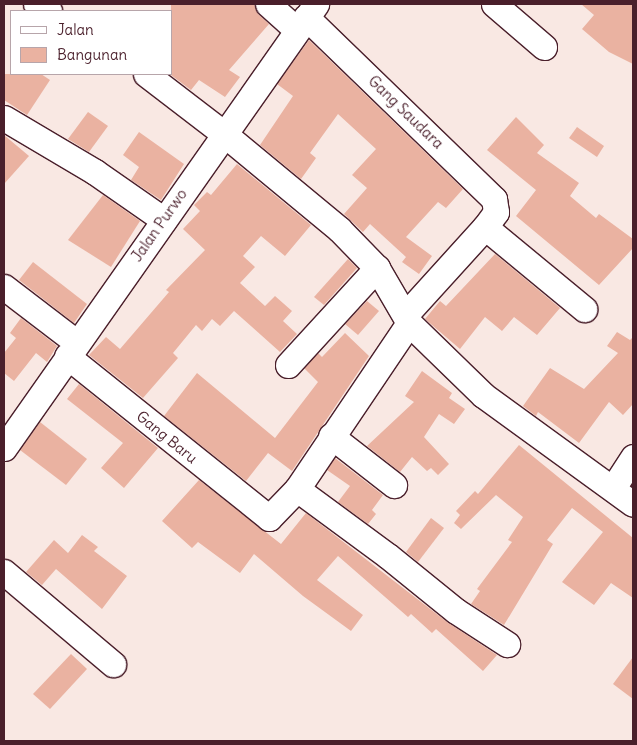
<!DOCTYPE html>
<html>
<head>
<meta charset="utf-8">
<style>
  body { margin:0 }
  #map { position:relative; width:637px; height:745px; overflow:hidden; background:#f9e8e3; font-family:Delius,sans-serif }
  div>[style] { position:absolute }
  .building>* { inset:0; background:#eab2a1 }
  .roads { filter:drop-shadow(1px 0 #4a1f2b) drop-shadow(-1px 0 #4a1f2b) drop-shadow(0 1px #4a1f2b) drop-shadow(0 -1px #4a1f2b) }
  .minor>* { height:25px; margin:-12.5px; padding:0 12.5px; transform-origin:12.5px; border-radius:12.5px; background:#fff }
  span { translate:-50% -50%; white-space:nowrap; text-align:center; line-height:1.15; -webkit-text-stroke:4.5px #fff; paint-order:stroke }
  .street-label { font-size:15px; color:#4a1f2b }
  .frame { position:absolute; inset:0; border:5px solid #4a1f2b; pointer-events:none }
  .legend { position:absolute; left:10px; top:10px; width:162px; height:65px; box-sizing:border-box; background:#fff; border:1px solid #b7a5aa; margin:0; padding:6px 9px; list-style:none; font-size:15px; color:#4a1f2b }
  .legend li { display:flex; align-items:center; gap:10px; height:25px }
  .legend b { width:25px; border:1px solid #b7a5aa }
</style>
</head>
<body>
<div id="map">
  <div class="building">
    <i style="clip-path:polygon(171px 4px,254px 4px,258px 14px,269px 24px,229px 70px,240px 77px,225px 97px,199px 80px,191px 90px,171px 75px)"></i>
    <i style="clip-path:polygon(581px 4px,633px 4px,633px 64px,609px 52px,582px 29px,594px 15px)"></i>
    <i style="clip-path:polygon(309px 40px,463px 189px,446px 208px,438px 202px,406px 237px,432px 256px,419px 274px,402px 262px,406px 257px,370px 224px,363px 232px,344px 214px,367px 188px,352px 175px,376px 149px,338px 114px,310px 153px,316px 158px,301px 179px,260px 145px,293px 96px,277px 84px)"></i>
    <i style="clip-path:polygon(4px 74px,41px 74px,50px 80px,27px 115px,4px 100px)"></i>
    <i style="clip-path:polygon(88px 112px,108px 126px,89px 152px,68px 139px)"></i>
    <i style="clip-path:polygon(516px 117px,544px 145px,537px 153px,579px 183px,570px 196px,596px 218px,599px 214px,633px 239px,633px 248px,599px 285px,516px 216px,536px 190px,487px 150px)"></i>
    <i style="clip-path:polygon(577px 127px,604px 146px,597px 157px,569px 138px)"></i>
    <i style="clip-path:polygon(139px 132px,184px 164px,161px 200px,131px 180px,139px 167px,123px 155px)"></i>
    <i style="clip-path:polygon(4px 135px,29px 156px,4px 184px)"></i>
    <i style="clip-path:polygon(237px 164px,311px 225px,285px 256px,261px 236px,243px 256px,255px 267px,240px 283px,265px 306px,275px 296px,292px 311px,283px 321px,297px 334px,280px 352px,234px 311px,220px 326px,212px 319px,202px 331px,196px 325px,173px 353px,178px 358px,143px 398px,89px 355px,106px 337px,120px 349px,169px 292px,166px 290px,205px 250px,183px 229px,200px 211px,194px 205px,207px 192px,211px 195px)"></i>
    <i style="clip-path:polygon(103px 195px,140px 221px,111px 267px,68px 240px)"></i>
    <i style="clip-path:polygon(495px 254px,560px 308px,537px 335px,514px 317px,502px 331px,485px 317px,460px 349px,425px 319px,440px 301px,446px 306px)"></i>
    <i style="clip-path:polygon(348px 259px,357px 268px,324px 305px,314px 297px)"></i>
    <i style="clip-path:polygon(33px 262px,87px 304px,74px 323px,19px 280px)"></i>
    <i style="clip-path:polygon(367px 301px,379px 311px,358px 335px,345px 324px)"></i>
    <i style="clip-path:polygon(21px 318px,57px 346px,47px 362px,36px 353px,14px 381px,4px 373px,4px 353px,16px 338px,10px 333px)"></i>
    <i style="clip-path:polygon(617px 332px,630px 340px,633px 337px,633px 404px,623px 415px,609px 402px,579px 443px,538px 412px,536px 416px,523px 406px,550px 368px,584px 389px,618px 353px,607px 346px)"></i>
    <i style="clip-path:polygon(345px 333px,369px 356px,292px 471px,268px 453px,246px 481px,164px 416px,197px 373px,275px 438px,318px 382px,304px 368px,318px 353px,322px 357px)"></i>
    <i style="clip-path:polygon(422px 371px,452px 393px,449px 398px,465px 409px,454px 424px,439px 414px,424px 437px,449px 464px,438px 475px,431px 468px,427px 471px,412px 457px,400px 472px,367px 446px,414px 402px,405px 396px)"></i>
    <i style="clip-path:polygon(79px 384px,158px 448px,124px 488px,101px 468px,123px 443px,67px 399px)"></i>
    <i style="clip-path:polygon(40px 422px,87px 459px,66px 485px,20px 450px)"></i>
    <i style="clip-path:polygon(519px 445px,633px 538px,633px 598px,611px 583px,594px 605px,562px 582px,603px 532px,572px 508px,547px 540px,553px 544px,504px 625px,471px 604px,480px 591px,477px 589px,512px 542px,508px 540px,523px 517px,496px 495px,461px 529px,454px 523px,460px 515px,456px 511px,475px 491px,478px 494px)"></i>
    <i style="clip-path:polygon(335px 458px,383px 495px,372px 510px,376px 514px,368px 524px,338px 502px,350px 486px,327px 470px)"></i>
    <i style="clip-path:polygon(199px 480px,281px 544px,306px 513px,447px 622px,497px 655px,483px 671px,436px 629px,432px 633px,411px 614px,408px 617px,338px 556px,317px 580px,363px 615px,351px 631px,303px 596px,254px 554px,240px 573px,198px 542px,192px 548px,162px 521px)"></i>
    <i style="clip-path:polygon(431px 518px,444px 528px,418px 562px,406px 552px)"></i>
    <i style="clip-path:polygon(82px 535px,98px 547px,94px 551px,127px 576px,102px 609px,56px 569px,42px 585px,26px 572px,54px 540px,68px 553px)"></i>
    <i style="clip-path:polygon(71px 654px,87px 669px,50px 709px,33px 694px)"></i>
    <i style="clip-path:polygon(633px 657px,633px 699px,613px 684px)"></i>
  </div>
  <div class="roads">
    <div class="minor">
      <i style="left:36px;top:4px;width:15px;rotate:28deg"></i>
      <i style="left:268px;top:4px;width:38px;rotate:42deg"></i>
      <i style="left:494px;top:4px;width:66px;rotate:40.7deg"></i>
      <i style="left:306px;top:17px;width:262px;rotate:44.1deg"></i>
      <i style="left:494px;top:199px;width:13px;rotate:81deg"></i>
      <i style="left:496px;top:212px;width:19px;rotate:126deg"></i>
      <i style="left:485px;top:227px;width:118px;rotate:132.2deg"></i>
      <i style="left:146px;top:74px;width:97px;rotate:37.5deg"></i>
      <i style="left:223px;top:133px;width:151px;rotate:39.6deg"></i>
      <i style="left:339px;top:229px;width:54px;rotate:45.7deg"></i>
      <i style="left:377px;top:268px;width:64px;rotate:59.8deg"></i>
      <i style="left:409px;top:323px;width:103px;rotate:44.2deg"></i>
      <i style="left:483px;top:395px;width:185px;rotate:36deg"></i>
      <i style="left:4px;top:118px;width:106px;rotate:30.7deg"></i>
      <i style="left:95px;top:172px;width:84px;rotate:34.8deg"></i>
      <i style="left:485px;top:227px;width:129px;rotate:39.6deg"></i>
      <i style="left:4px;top:287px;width:91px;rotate:37.4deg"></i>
      <i style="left:67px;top:356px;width:259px;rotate:38.7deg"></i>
      <i style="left:269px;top:518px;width:40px;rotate:-46deg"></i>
      <i style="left:297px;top:489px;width:200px;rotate:-56deg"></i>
      <i style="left:288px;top:365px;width:132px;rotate:-47.5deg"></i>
      <i style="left:331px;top:436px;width:80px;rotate:37.9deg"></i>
      <i style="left:4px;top:448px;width:543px;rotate:-54.9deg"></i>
      <i style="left:613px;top:488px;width:37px;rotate:-57deg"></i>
      <i style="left:297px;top:489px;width:113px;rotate:36.4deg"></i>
      <i style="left:388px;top:556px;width:87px;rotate:39deg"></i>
      <i style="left:456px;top:611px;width:61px;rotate:32.9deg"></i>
      <i style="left:4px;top:572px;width:143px;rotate:40.2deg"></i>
    </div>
  </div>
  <div class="street-label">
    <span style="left:406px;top:112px;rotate:44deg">Gang Saudara</span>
    <span style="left:159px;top:225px;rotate:-55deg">Jalan Purwo</span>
    <span style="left:167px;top:437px;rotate:39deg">Gang Baru</span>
  </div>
  <div class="frame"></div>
  <ul class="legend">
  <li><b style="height:6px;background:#fff"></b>Jalan</li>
  <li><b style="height:14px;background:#eab2a1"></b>Bangunan</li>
  </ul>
</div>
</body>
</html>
